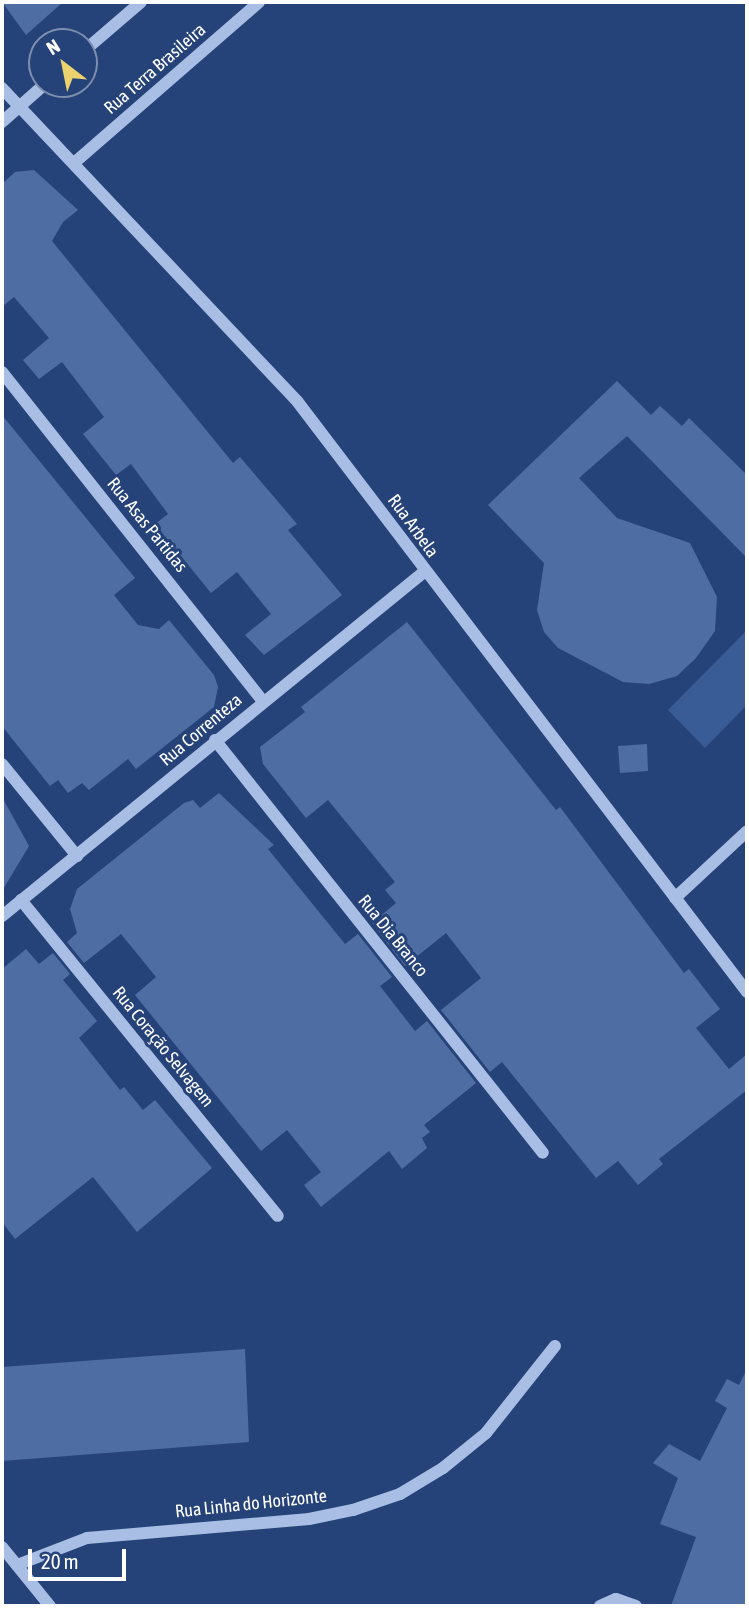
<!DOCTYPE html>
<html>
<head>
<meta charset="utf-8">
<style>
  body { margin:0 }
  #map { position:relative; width:749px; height:1608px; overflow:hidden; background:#264379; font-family:"Asap Condensed",sans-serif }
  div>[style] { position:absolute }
  .green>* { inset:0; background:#395c97 }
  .building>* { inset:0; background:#4e6da3 }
  .minor>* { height:12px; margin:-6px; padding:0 6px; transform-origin:6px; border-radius:6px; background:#a9bee4 }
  span { translate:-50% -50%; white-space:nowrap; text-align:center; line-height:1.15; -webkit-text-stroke:6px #264379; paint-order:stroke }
  .street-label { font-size:18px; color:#fff }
  .frame { position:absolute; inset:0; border:4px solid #fff; pointer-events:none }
  .north { position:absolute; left:28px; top:28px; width:70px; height:70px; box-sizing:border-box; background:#264379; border:2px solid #7d8eaf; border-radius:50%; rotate:328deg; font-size:19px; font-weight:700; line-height:28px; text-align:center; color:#fff }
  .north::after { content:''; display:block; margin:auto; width:24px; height:32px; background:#ecd26e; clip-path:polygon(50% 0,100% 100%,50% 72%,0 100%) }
  .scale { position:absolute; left:28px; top:1549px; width:98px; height:32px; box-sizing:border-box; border:4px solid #fff; border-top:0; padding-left:9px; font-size:21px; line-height:24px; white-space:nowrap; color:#fff; -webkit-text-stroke:5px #264379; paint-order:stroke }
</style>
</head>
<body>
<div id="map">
  <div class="green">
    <i style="clip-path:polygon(747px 630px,747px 705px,705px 748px,668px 710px)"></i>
  </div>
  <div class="building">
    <i style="clip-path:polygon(2px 2px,63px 2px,26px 35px)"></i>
    <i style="clip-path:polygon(34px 170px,78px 210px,63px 222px,52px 241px,233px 463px,240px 457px,297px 524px,288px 530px,342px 595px,264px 655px,245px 635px,271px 614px,237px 572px,211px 593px,155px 524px,168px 514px,131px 464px,116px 475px,83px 434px,104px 417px,62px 362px,39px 379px,23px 360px,49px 338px,14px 297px,2px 307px,2px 184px,15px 172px)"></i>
    <i style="clip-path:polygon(617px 381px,651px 415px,660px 406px,682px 426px,689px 418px,747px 475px,747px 558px,627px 436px,579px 478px,617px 518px,690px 543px,717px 597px,715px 631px,696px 658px,677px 676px,649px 684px,623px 682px,558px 648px,544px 632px,537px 610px,544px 563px,488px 505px)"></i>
    <i style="clip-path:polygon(2px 415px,135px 578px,114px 595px,138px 625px,159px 629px,169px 620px,214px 675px,218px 687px,214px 707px,136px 769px,128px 759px,89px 790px,82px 783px,68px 793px,58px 780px,50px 786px,2px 726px)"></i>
    <i style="clip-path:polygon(407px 622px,556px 810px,560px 807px,684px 973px,689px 969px,720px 1009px,696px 1028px,729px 1069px,747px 1054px,747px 1090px,659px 1159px,663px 1164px,638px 1185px,618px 1161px,596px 1178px,502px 1062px,490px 1072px,441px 1010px,481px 978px,446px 933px,405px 966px,372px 923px,396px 903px,385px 890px,395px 882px,328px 800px,306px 818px,263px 764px,260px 747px,305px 712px,301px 707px)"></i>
    <i style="clip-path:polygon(647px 744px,648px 771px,620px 773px,618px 746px)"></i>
    <i style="clip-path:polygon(219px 793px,274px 845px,268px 849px,345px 944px,358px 934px,392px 977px,380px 986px,415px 1031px,427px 1021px,476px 1083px,424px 1125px,430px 1132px,422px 1138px,427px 1148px,402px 1169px,389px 1151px,321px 1207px,304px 1185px,321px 1172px,287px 1130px,261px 1151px,135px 995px,156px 977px,121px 934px,84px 963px,67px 942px,77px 933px,70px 909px,77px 889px,184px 803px,193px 800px,200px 808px)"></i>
    <i style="clip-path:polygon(2px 797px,29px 846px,2px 891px)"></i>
    <i style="clip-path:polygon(26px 949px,39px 964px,53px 953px,70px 974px,63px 980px,97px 1021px,79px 1038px,120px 1090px,124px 1087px,143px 1110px,155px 1100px,212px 1168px,137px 1232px,93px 1177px,15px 1239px,2px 1222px,2px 969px)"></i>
    <i style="clip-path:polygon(245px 1349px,249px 1442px,2px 1461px,2px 1367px)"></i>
    <i style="clip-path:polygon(747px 1369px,747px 1606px,671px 1606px,696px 1537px,660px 1524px,678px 1478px,653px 1463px,669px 1444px,700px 1461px,727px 1408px,715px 1401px,727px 1379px,739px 1385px)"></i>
  </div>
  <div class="minor">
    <i style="left:84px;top:51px;width:75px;rotate:-40.7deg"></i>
    <i style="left:2px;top:88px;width:430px;rotate:46.7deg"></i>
    <i style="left:297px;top:401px;width:743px;rotate:52.71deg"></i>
    <i style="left:2px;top:122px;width:57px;rotate:-41.5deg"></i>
    <i style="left:74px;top:163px;width:245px;rotate:-41deg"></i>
    <i style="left:2px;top:372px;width:420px;rotate:51.6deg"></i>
    <i style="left:215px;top:740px;width:527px;rotate:51.54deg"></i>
    <i style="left:2px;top:764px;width:119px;rotate:50.8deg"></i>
    <i style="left:675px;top:898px;width:98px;rotate:-42.9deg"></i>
    <i style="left:21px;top:900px;width:407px;rotate:50.9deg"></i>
    <i style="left:2px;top:916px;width:544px;rotate:-39.19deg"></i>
    <i style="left:2px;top:1547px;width:76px;rotate:50.9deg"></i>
    <i style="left:17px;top:1565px;width:75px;rotate:-21.1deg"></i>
    <i style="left:87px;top:1538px;width:223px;rotate:-4.9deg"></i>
    <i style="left:309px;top:1519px;width:45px;rotate:-11.6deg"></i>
    <i style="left:353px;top:1510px;width:50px;rotate:-18.8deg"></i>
    <i style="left:400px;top:1494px;width:50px;rotate:-31.2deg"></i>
    <i style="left:443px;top:1468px;width:55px;rotate:-39.1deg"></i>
    <i style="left:486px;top:1433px;width:111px;rotate:-51.6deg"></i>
    <i style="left:600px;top:1606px;width:17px;rotate:-24deg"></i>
    <i style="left:616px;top:1599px;width:21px;rotate:19deg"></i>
  </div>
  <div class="street-label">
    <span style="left:155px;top:69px;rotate:-41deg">Rua Terra Brasileira</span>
    <span style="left:147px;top:525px;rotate:51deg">Rua Asas Partidas</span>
    <span style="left:413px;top:526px;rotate:54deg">Rua Arbela</span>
    <span style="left:201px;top:730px;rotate:-40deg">Rua Correnteza</span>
    <span style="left:393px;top:936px;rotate:51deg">Rua Dia Branco</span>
    <span style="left:163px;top:1047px;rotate:51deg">Rua Coração Selvagem</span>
    <span style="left:251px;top:1504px;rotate:-6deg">Rua Linha do Horizonte</span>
  </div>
  <div class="frame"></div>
  <div class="north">N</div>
  <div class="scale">20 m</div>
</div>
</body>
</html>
